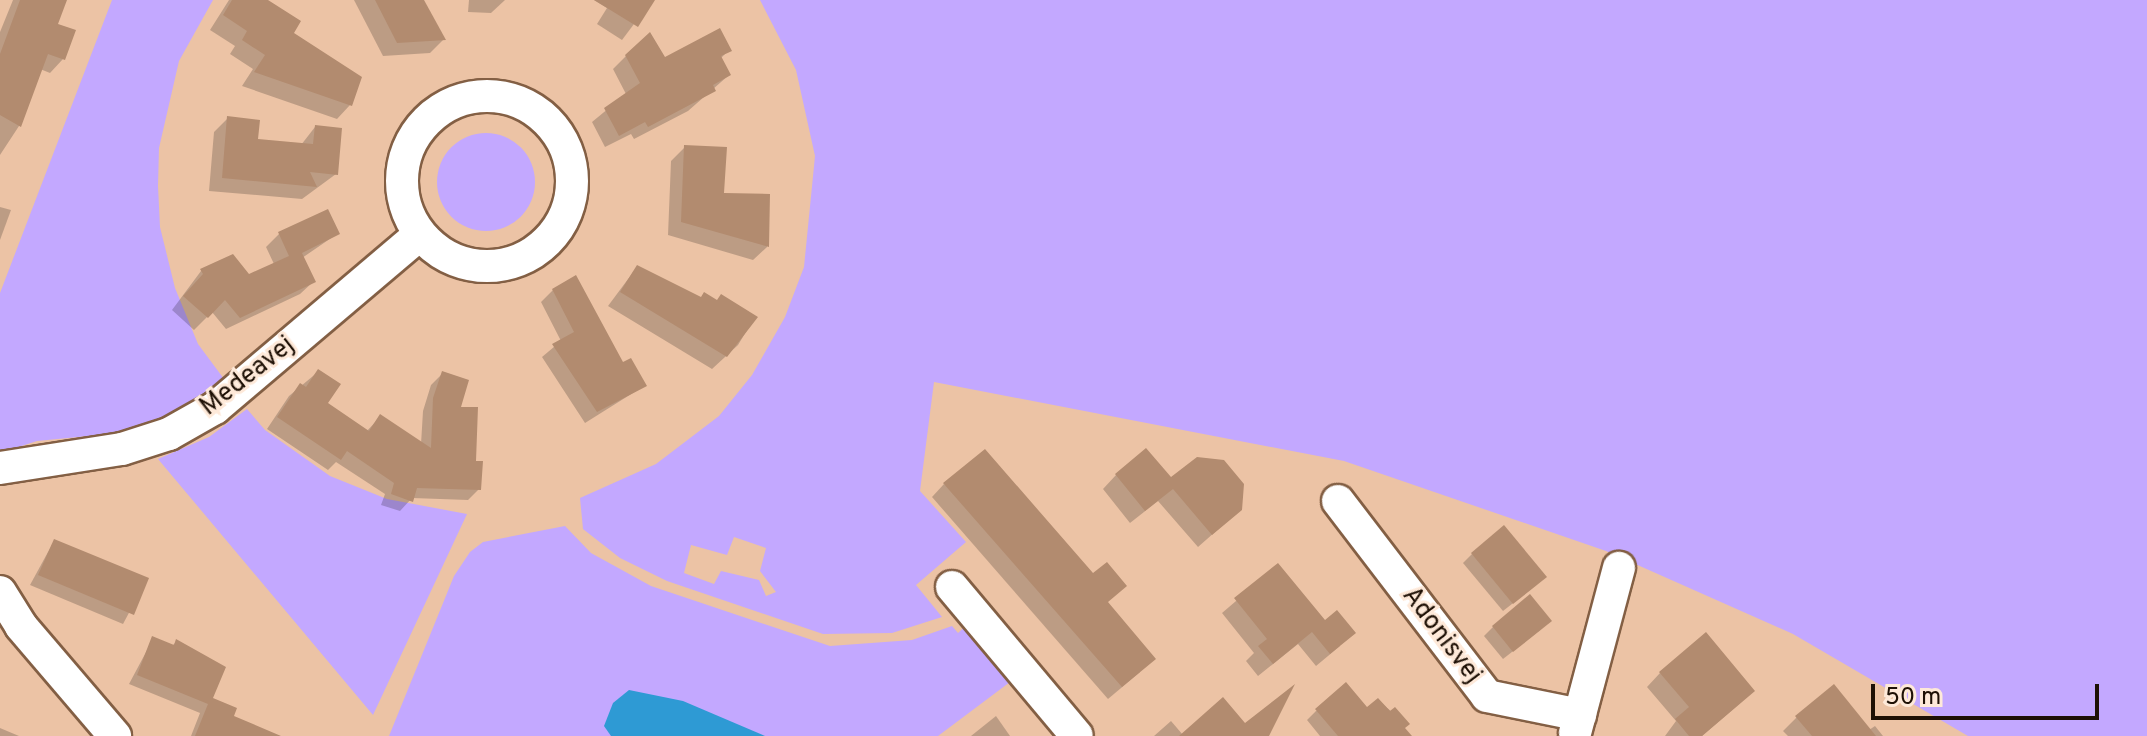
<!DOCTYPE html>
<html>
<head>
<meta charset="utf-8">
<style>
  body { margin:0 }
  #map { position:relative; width:2147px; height:736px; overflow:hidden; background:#ecc3a5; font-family:Overpass,sans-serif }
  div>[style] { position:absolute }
  .green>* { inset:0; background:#c3a8ff }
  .round { border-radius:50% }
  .water>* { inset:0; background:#2e9ad4 }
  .shadow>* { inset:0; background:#0003 }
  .building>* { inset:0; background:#b28b6f }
  .roads { filter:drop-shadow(2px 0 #835f44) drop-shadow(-2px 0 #835f44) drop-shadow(0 2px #835f44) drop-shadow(0 -2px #835f44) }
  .street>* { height:32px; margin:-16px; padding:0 16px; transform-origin:16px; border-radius:16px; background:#fff }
  .street>.ring { margin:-16px; padding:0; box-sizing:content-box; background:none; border:32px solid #fff; border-radius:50% }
  span { translate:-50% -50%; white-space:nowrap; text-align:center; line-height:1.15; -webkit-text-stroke:6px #fee9d9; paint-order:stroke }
  .street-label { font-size:26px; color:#1e1005 }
  .scale { position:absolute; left:1871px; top:684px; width:228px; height:36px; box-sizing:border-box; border:4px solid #1e1005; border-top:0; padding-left:10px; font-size:24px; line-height:28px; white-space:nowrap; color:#1e1005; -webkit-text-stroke:6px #fee9d9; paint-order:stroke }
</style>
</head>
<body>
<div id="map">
  <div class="green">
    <i style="clip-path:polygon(112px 0,213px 0,179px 61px,159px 148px,158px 186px,160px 227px,175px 288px,198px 344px,224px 379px,177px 412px,130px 432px,37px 441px,0 453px,0 293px)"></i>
    <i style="clip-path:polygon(evenodd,760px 0,2147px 0,2147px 736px,1968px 736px,1793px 634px,1606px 551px,1344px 461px,934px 382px,920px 491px,966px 542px,916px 585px,942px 617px,892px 633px,823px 634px,667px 581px,620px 558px,583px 529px,580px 498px,656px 464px,719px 416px,752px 375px,785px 317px,804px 267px,815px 156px,796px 70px,760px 0,734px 537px,766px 548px,760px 571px,776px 592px,766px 596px,759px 580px,721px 571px,714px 584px,684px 573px,691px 545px,727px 555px,734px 537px)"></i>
    <i class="round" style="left:437px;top:133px;width:98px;height:98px"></i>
    <i style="clip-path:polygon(247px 409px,265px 430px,330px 476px,387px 499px,467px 514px,373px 715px,158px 459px,209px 437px)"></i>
    <i style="clip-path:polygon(565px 526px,591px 553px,651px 586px,830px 646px,912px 640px,952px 626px,958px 633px,971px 621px,1018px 676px,938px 736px,389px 736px,454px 576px,470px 552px,483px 542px)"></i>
  </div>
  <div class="water">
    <i style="clip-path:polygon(629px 690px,683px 701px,765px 736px,611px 736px,604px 726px,613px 703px)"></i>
  </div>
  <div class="shadow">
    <i style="clip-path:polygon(13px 0,65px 0,56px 25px,63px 59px,50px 73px,40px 69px,19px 126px,0 155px,0 32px)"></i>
    <i style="clip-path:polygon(229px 0,264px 0,350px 105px,337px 119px,242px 86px,253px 69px,230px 54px,235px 46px,210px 30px)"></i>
    <i style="clip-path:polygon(354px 0,422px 0,443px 40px,430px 53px,383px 56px)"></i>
    <i style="clip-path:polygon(469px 0,505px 0,491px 13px,468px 12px)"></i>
    <i style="clip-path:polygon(594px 0,652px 0,622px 40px,597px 24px,607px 8px)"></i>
    <i style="clip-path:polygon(729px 50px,720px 59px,729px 75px,688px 111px,634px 139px,631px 134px,605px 147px,592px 122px,626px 94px,613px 69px,626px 56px,664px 60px)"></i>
    <i style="clip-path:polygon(228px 118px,256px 141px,301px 145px,315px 127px,336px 174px,302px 199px,209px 191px,214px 132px)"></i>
    <i style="clip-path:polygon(685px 147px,722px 195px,768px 196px,767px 247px,753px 260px,668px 235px,671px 161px)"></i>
    <i style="clip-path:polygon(0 207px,11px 210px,0 240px)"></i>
    <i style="clip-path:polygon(279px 234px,337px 234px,302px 258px,313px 282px,300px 294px,226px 329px,212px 312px,194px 330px,172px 310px,201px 271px,232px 256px,248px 277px,274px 264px,266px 247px)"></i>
    <i style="clip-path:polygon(637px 267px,700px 299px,755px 317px,738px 345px,712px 369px,608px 306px)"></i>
    <i style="clip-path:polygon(553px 290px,644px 386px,585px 423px,542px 357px,561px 341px,541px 302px)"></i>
    <i style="clip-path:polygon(319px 371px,325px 404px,366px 432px,380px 417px,421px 444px,423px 411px,431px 385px,442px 374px,458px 409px,479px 489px,468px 500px,412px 498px,400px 511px,381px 505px,385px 494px,336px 462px,328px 470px,267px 429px,289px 396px)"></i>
    <i style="clip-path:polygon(1116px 475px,1170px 480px,1240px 510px,1198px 547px,1158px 501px,1130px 523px,1103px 489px)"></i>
    <i style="clip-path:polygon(944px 484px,1106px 603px,1140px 672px,1108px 699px,932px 497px)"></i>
    <i style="clip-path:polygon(54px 541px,147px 579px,123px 624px,30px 585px)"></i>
    <i style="clip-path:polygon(1472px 554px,1535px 586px,1503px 611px,1463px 563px)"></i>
    <i style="clip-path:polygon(1278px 565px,1340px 646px,1316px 666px,1298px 644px,1258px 676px,1246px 661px,1254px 653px,1222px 613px)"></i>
    <i style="clip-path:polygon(1493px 627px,1540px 630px,1503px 659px,1484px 636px)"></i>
    <i style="clip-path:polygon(153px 639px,172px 646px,177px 641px,211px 700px,232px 717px,278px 736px,191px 736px,200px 713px,129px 684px)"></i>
    <i style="clip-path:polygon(1660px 673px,1739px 704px,1702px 736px,1665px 736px,1676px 721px,1647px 687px)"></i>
    <i style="clip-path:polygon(1378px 700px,1407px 725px,1395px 736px,1320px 736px,1307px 720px,1316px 711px,1367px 710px)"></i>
    <i style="clip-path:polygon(996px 716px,1010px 736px,971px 736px)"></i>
    <i style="clip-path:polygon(1797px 717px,1869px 730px,1875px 726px,1883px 736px,1788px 736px,1783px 731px)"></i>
    <i style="clip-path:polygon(1171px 721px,1183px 735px,1245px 725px,1267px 736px,1154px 736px)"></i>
    <i style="clip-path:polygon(0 728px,19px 736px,0 736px)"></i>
  </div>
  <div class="building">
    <i style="clip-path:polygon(20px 0,67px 0,58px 24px,76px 30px,65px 60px,48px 54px,21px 127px,0 115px,0 54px)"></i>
    <i style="clip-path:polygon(232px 0,268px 0,301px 21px,294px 33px,362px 77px,352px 106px,254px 72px,265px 55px,242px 40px,247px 31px,223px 15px)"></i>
    <i style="clip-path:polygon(375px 0,424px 0,446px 40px,397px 43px)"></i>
    <i style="clip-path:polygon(594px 0,655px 0,638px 27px)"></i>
    <i style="clip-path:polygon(720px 28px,732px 51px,721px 56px,731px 75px,713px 85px,716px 91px,648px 127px,645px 122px,619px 136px,604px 108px,640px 83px,625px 55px,650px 32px,665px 57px)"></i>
    <i style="clip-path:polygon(227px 116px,260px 120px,258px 139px,313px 144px,315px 125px,342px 128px,338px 175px,310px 172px,317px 187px,222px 178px)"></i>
    <i style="clip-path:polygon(684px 145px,727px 147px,724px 193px,770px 194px,769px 247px,681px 222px)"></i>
    <i style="clip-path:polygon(328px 209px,340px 234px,302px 253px,316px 282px,240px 318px,225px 300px,208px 318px,183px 296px,203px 274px,200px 269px,233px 254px,249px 274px,289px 256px,278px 232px)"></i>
    <i style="clip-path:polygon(637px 265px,701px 297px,704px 292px,717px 300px,721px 294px,758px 317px,727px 357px,620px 292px)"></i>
    <i style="clip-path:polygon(576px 275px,623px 362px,631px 358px,647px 386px,597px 412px,552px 344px,574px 332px,552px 289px)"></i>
    <i style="clip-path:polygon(318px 369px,341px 384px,328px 403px,369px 431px,380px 414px,431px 448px,433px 398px,442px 371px,469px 380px,461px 407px,478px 407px,476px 461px,483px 461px,481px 490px,417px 488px,413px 502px,391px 494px,394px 483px,347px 451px,341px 460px,277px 417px,300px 383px,306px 387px)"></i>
    <i style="clip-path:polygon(1146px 448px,1171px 477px,1197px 457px,1224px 460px,1244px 484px,1242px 510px,1212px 535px,1173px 489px,1145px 511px,1115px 474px)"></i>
    <i style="clip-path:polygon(985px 449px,1093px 573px,1107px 562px,1127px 586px,1108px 602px,1156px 659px,1122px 687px,943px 483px)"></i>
    <i style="clip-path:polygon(1504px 525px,1547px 577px,1513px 604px,1471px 553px)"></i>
    <i style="clip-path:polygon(54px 539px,149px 578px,134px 615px,38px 575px)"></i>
    <i style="clip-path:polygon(1278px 563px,1325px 620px,1337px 610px,1356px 633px,1330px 654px,1312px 632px,1273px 664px,1258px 646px,1267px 639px,1234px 598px)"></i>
    <i style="clip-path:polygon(1530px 594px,1552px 621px,1513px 652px,1492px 626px)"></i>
    <i style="clip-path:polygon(1706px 632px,1755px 691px,1702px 736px,1689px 736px,1675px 719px,1689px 707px,1659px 672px)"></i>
    <i style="clip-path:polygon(152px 636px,174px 645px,176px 639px,226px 667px,213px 698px,237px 708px,234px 716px,281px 736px,195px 736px,208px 704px,137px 675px)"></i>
    <i style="clip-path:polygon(1346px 682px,1367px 707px,1378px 698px,1390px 711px,1395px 707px,1410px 724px,1405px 728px,1412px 736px,1338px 736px,1315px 709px)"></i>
    <i style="clip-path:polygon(1295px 684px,1269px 736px,1179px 736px,1223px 697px,1245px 723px)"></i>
    <i style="clip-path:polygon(1834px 684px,1876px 736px,1812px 736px,1795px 716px)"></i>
  </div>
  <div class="roads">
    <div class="street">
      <i class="ring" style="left:402px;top:96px;width:138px;height:138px"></i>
      <i style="left:0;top:468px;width:123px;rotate:-8.9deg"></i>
      <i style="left:122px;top:449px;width:49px;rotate:-17.7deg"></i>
      <i style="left:169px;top:434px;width:53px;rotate:-29.5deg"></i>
      <i style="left:215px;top:408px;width:267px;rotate:-40.3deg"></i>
      <i style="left:1338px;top:501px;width:245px;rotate:52.6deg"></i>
      <i style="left:1487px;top:696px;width:95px;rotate:11.5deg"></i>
      <i style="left:952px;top:587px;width:194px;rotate:50deg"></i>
      <i style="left:0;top:592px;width:40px;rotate:58deg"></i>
      <i style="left:21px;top:626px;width:145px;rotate:49.5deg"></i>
      <i style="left:1575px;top:733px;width:171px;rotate:-75.1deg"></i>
    </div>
  </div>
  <div class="street-label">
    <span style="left:248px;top:377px;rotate:-38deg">Medeavej</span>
    <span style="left:1441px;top:636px;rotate:53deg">Adonisvej</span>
  </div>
  <div class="scale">50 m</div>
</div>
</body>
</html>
